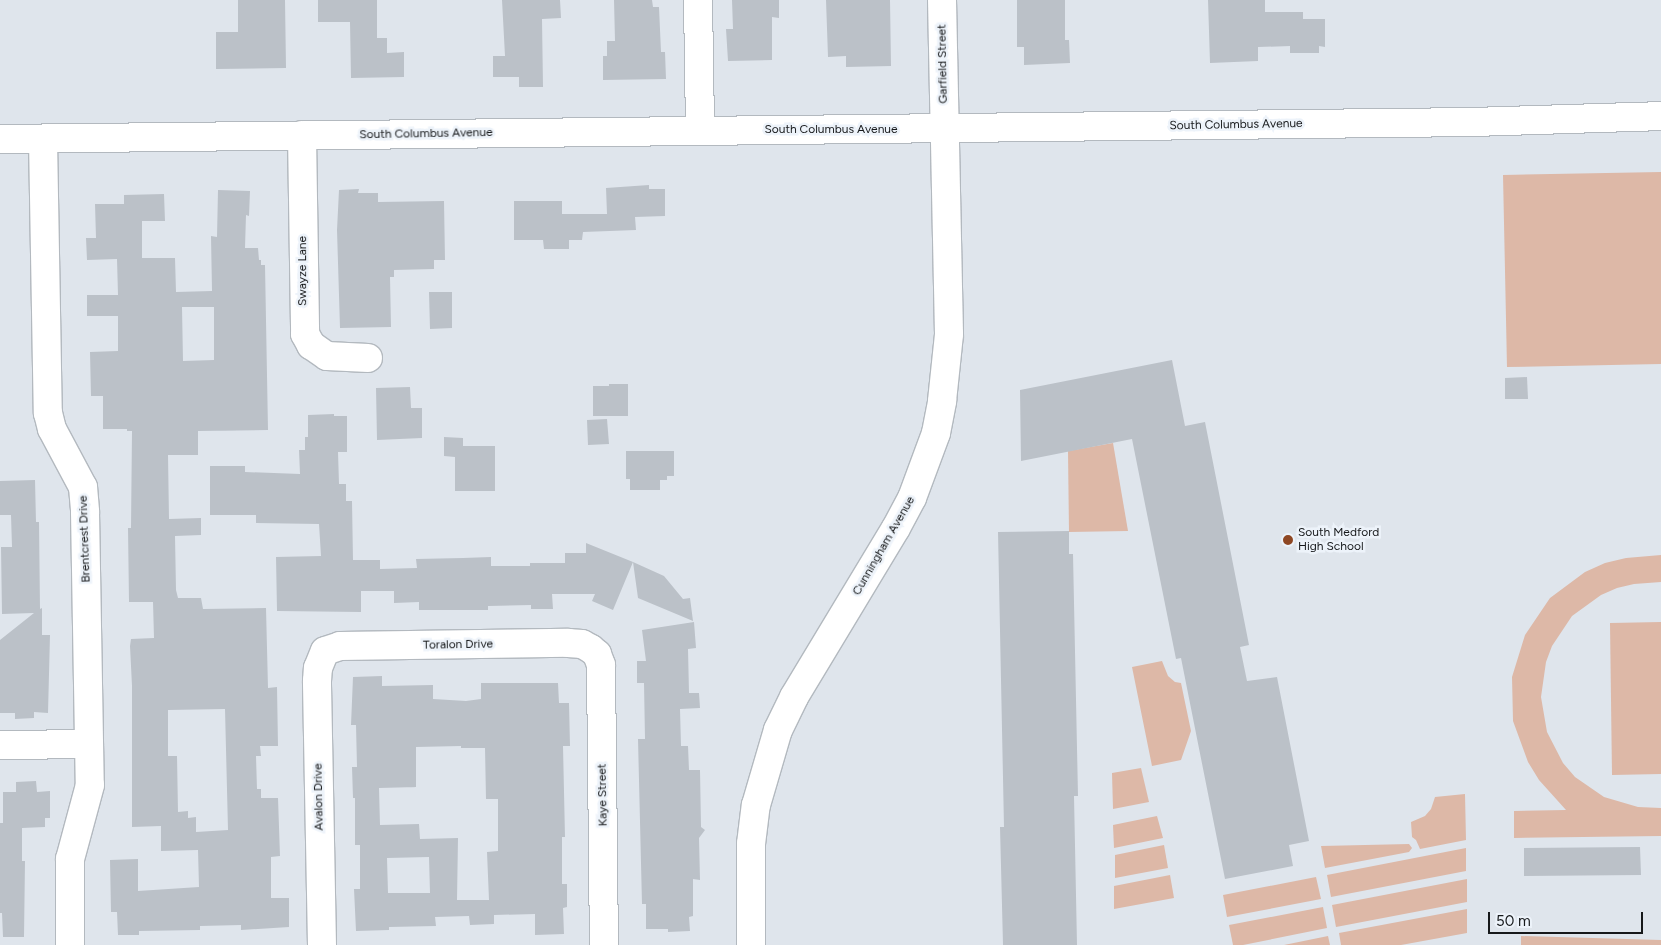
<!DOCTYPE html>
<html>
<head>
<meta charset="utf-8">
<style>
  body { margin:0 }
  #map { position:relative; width:1661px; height:945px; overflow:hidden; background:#dfe5ec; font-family:Figtree,sans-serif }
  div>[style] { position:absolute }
  .green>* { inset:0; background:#ddb8a7 }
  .building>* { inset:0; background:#bbc1c8 }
  .roads { filter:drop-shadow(1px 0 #b3b9bf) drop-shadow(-1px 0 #b3b9bf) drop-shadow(0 1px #b3b9bf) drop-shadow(0 -1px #b3b9bf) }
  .minor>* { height:28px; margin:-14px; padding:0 14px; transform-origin:14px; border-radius:14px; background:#fff }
  .major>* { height:28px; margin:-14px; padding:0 14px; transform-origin:14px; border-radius:14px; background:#fff }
  .dots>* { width:14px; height:14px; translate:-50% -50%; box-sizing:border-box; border:2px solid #edf3fa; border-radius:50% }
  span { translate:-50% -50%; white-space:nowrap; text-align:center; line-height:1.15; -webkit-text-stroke:5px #edf3fa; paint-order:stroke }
  .street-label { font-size:12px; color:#16181a }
  .poi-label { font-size:12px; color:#16181a }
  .left { translate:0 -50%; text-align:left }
  .scale { position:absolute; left:1488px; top:912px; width:155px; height:22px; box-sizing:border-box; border:2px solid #16181a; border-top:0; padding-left:6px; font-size:15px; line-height:18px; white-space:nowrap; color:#16181a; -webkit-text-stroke:4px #edf3fa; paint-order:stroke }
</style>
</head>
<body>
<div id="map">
  <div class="green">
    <i style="clip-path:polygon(1661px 172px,1661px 364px,1507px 367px,1503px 175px)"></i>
    <i style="clip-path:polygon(1113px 443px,1128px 531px,1069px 532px,1068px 451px)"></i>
    <i style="clip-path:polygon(1661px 555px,1661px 582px,1634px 584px,1617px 588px,1601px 595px,1572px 616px,1552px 646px,1546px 662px,1541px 697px,1547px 732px,1563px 763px,1575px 777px,1604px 797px,1638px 807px,1661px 808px,1661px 836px,1514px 838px,1514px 811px,1566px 810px,1539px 780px,1528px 762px,1513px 721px,1512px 677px,1525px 635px,1550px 598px,1585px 572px,1605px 563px,1626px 558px)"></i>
    <i style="clip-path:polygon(1661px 622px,1661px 774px,1612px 775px,1610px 623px)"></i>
    <i style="clip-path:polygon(1162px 661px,1168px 676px,1175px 682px,1181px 683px,1191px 731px,1181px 760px,1152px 766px,1132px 667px)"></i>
    <i style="clip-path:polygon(1141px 768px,1149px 802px,1113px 809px,1112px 773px)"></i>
    <i style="clip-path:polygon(1465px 794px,1466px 840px,1420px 849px,1416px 840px,1412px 837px,1411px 822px,1425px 816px,1431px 809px,1435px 797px)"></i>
    <i style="clip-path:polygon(1157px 816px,1163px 838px,1114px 848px,1113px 825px)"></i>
    <i style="clip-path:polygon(1409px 844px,1412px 848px,1409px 852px,1325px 868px,1321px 846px)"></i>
    <i style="clip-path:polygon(1164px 845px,1168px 868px,1115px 878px,1115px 855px)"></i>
    <i style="clip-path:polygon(1466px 848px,1466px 871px,1331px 897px,1327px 875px)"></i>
    <i style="clip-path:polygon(1170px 875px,1174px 898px,1114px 909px,1114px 886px)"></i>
    <i style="clip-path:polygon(1316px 877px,1321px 899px,1227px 917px,1223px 895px)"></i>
    <i style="clip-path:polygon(1467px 879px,1467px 902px,1336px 927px,1332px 905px)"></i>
    <i style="clip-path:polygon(1323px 907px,1327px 928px,1243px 945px,1233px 945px,1229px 925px)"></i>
    <i style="clip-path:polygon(1467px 909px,1467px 933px,1401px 945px,1341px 945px,1339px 933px)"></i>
    <i style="clip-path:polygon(1328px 936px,1330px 945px,1284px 945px)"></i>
    <i style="clip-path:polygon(1521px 936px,1661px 940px,1661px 945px,1521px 945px)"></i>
  </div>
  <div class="building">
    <i style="clip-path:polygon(238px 0,285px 0,286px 68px,216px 69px,216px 32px,238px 32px)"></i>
    <i style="clip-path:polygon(318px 0,377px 0,377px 38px,387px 38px,387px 53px,404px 52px,404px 77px,351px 78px,350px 22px,318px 22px)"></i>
    <i style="clip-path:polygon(502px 0,560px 0,561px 18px,542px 19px,543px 87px,519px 87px,519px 77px,493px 77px,493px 56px,505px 56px)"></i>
    <i style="clip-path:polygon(614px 0,652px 0,653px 7px,659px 7px,661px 52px,665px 52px,666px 79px,603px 80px,603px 56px,607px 56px,607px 41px,615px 41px)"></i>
    <i style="clip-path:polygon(732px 0,779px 0,779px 18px,772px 17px,772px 60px,728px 61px,726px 29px,733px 29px)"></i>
    <i style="clip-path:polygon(826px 0,890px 0,891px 66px,846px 67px,846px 56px,828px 57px)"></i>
    <i style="clip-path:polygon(1017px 0,1065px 0,1065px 40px,1069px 40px,1070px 63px,1024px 65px,1024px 47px,1017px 47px)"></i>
    <i style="clip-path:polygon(1208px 0,1265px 0,1265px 12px,1303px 12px,1303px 19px,1325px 19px,1325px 47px,1319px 46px,1319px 53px,1290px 53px,1290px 46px,1258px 47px,1258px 61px,1210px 63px)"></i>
    <i style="clip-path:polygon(649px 185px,649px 189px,665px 189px,665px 216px,635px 217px,636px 230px,583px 232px,582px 240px,569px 240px,569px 249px,544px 249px,543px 240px,514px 240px,514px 201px,562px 201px,562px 214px,607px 214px,606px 188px)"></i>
    <i style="clip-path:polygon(359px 189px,358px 193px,378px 193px,378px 202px,444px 201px,445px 260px,434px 260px,434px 269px,394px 270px,394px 277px,390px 277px,391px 327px,340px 328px,337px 230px,339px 190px)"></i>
    <i style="clip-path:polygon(evenodd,218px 190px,250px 191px,249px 216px,246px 215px,245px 248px,258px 248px,259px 260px,261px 260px,261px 265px,265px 265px,268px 430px,198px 431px,198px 455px,168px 455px,169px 519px,201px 518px,201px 535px,175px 536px,176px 590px,178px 598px,201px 598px,203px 609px,266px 608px,268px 688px,277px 687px,278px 746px,260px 746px,261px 756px,256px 756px,257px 789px,261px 789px,261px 798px,278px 798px,280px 856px,271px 857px,271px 898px,289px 898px,289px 927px,241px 930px,241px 925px,200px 926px,200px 930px,139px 931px,139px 935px,118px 935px,117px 912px,111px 912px,110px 860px,138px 859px,138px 891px,199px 887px,198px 850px,161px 851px,161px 826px,132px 827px,132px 686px,130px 646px,131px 639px,154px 638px,153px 602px,129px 602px,128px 528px,131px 528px,132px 431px,127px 431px,127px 429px,103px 429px,103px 396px,91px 396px,90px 352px,118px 351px,118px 316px,87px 316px,87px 295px,118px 295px,117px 259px,87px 260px,86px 238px,96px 238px,95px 204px,124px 204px,124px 195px,164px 194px,165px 221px,142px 221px,142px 258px,175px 258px,176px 292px,212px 291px,211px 236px,217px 237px,218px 190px,182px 307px,214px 307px,214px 360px,183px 361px,182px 307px,218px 190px,225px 709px,228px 830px,196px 832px,196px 817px,188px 818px,188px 811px,178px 812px,177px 756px,168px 756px,168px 710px,225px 709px)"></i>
    <i style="clip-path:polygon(429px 292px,452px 292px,452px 328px,430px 329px)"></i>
    <i style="clip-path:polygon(1172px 360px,1185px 426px,1205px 422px,1249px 645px,1240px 647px,1247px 681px,1277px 677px,1309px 841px,1289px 845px,1293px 866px,1225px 879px,1181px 658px,1176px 659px,1132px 439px,1021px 461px,1020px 390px)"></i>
    <i style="clip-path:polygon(1527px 377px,1528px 399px,1505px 399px,1505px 378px)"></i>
    <i style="clip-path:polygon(609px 384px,628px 384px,628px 416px,593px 416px,593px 386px,609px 386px)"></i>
    <i style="clip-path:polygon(410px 387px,411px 408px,422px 408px,422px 438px,377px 440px,376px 388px)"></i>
    <i style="clip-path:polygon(334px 414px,334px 416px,347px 416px,347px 452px,338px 452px,339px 484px,346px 484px,346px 501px,352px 501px,353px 560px,380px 560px,380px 569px,417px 568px,416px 559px,463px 558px,491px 557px,491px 566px,530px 566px,530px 563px,565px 563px,565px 553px,586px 553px,586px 543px,633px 562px,613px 610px,592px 601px,595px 594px,552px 594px,553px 609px,531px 609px,531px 605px,488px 606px,488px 610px,419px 610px,419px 602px,394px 603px,394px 591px,361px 591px,361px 612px,277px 611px,276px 557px,321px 556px,319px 524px,256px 523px,256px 515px,210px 515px,210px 466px,245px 466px,245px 472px,300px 474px,299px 450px,305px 450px,305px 437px,308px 437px,308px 415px)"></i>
    <i style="clip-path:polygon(607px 419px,609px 444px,588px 445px,587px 420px)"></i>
    <i style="clip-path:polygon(444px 437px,463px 438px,463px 446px,495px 446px,495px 491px,455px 491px,455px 457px,444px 456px)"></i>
    <i style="clip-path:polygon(626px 451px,674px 451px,674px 476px,667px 476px,667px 480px,660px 480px,660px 490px,630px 490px,630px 479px,626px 479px)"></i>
    <i style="clip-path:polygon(35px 480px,36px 522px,39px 522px,40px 609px,42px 608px,42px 635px,50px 635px,48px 713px,34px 712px,34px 718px,15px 719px,15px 713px,0 713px,0 640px,34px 613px,2px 614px,1px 547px,12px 547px,11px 515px,0 515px,0 481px)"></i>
    <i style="clip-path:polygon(1069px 531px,1069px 554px,1073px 554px,1078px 796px,1074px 796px,1077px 945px,1003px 945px,1000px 827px,1004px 827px,998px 532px)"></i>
    <i style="clip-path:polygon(633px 562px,664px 576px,683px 599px,690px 598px,693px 621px,638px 598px)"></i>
    <i style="clip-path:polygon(694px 622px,696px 648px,688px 649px,689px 693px,699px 693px,700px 708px,680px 709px,681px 746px,688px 746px,689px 770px,700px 770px,701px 827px,705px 830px,699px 838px,700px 880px,693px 879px,693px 916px,689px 917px,690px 931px,668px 932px,668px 929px,646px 929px,646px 904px,642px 904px,638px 739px,645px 739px,644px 683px,637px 683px,637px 661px,646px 661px,642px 630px)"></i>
    <i style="clip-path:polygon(evenodd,382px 676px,382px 686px,433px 685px,433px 699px,466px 701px,481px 699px,481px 683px,558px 683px,559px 703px,569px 703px,570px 746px,563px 746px,565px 837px,562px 837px,562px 884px,567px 884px,567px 907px,563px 908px,564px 934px,535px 935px,535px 914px,494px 915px,494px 924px,470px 925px,469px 916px,435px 917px,436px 926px,389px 927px,389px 930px,356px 931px,354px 889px,360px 889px,360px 845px,355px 845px,355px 798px,353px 798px,352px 767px,357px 767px,356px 725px,351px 725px,353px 677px,382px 676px,461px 746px,461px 748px,485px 748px,486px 799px,498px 799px,498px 851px,487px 852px,489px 900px,457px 900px,458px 838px,420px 839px,419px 824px,380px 825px,379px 788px,416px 787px,416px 747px,461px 746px,382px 676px,429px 857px,430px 893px,388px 893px,387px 858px,429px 857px)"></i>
    <i style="clip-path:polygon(36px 781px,37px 792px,50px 791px,50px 818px,45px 818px,45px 827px,22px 828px,22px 861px,25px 861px,24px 937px,3px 937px,2px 913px,0 913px,0 823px,3px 823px,3px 792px,16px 792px,16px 782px)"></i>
    <i style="clip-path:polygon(1640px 847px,1641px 875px,1524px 876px,1524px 848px)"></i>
  </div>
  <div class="roads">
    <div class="minor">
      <i style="left:698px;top:0;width:131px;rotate:89.1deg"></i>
      <i style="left:302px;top:135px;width:199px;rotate:89.1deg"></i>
      <i style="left:305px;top:334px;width:13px;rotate:61deg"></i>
      <i style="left:311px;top:345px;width:19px;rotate:35deg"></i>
      <i style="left:327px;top:356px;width:41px;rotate:2.8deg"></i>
      <i style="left:43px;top:139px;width:274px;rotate:89deg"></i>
      <i style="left:48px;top:413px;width:16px;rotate:76deg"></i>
      <i style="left:52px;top:429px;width:66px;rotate:61.9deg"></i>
      <i style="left:83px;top:487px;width:25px;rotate:85deg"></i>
      <i style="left:85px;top:512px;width:273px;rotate:89deg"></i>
      <i style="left:90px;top:785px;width:77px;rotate:105.1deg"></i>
      <i style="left:70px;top:859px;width:86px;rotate:90deg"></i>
      <i style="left:0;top:745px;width:89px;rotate:-0.6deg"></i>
      <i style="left:322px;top:945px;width:264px;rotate:-91.1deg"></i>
      <i style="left:317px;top:681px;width:13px;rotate:-86deg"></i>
      <i style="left:318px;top:668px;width:18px;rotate:-68deg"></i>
      <i style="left:325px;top:651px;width:16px;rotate:-18deg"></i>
      <i style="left:340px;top:646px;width:228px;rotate:-0.8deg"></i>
      <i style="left:568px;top:643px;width:14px;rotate:4deg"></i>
      <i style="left:582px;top:644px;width:10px;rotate:29deg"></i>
      <i style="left:591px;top:649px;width:8px;rotate:40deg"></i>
      <i style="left:597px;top:654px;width:12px;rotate:70deg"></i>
      <i style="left:601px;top:665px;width:280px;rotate:89.4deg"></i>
    </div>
    <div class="major">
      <i style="left:0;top:139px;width:1473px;rotate:-0.66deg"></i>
      <i style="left:1473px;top:122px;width:188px;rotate:-1.8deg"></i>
      <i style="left:751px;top:945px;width:101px;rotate:-90deg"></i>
      <i style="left:751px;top:844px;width:39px;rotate:-83deg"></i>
      <i style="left:756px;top:805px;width:78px;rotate:-73.7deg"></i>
      <i style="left:778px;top:730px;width:37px;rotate:-64deg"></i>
      <i style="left:794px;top:697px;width:197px;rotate:-58.9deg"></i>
      <i style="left:896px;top:528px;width:34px;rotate:-62deg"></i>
      <i style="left:912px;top:498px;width:69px;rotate:-69.7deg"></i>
      <i style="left:936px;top:433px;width:33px;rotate:-79deg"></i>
      <i style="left:942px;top:401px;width:67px;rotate:-84deg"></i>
      <i style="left:949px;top:334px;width:334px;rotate:-91.2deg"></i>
    </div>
  </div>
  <div class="dots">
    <i style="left:1288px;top:540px;background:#8e4723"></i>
  </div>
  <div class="street-label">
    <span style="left:943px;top:64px;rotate:-91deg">Garfield Street</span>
    <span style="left:1236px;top:125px;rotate:-1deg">South Columbus Avenue</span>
    <span style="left:831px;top:130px">South Columbus Avenue</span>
    <span style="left:426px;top:134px;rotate:-1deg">South Columbus Avenue</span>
    <span style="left:303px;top:271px;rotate:-90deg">Swayze Lane</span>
    <span style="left:85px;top:539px;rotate:-92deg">Brentcrest Drive</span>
    <span style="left:884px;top:546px;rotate:-60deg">Cunningham Avenue</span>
    <span style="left:458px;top:645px;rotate:-1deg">Toralon Drive</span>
    <span style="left:603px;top:795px;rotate:-91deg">Kaye Street</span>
    <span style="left:319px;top:797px;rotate:-91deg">Avalon Drive</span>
  </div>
  <div class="poi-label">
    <span class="left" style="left:1298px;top:540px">South Medford<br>High School</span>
  </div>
  <div class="scale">50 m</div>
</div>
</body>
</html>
